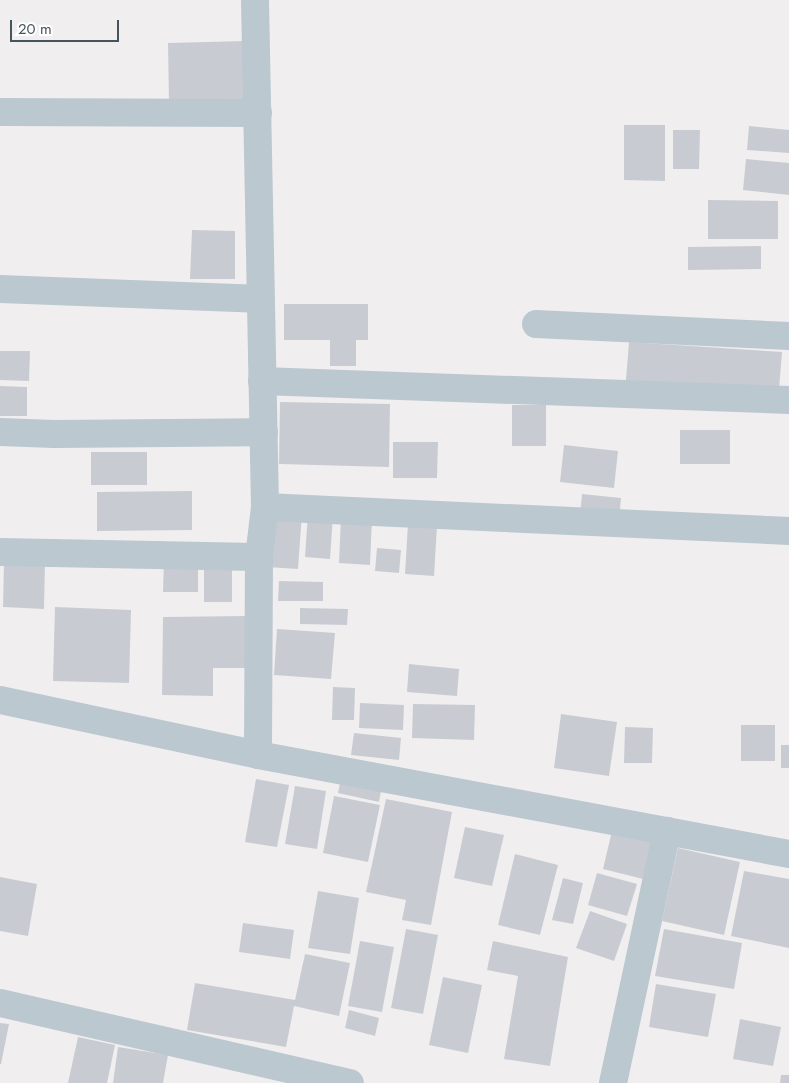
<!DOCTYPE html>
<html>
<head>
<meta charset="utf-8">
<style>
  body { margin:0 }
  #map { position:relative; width:789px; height:1083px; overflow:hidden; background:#f1eeef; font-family:Jost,sans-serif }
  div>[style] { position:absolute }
  .building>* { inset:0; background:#c8ccd2 }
  .minor>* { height:28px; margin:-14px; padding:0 14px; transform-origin:14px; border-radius:14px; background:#bbc8cf }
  span { translate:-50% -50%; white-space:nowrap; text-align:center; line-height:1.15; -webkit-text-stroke:4px #fff; paint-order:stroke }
  .scale { position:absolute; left:10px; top:20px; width:109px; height:22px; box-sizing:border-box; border:2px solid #45545e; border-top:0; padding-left:6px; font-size:15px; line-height:18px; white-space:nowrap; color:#45545e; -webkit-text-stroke:4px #fff; paint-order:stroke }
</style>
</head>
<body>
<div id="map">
  <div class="building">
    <i style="clip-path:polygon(246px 41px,248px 100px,169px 102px,168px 43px)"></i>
    <i style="clip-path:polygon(624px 125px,665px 125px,665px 181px,624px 180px)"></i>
    <i style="clip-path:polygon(749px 126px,789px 130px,789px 153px,747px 150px)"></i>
    <i style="clip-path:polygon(673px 130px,700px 130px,699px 169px,673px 169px)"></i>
    <i style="clip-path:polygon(746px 159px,789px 163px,789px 195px,743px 190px)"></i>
    <i style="clip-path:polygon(708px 200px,778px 201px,778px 239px,708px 239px)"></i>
    <i style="clip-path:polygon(192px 230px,235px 231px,235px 279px,190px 279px)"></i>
    <i style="clip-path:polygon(761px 246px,761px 269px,688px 270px,688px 247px)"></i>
    <i style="clip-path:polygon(284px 304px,368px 304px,368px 340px,356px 340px,356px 366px,330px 366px,330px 340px,284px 340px)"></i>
    <i style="clip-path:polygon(629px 342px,782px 352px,778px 402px,625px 392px)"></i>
    <i style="clip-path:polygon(0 351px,30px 351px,29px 381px,0 380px)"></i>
    <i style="clip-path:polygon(0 386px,27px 387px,27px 416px,0 416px)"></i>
    <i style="clip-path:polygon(280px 402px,390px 404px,389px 467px,279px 464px)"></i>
    <i style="clip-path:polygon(512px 405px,546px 405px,546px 446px,512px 446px)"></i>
    <i style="clip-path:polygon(680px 430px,730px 430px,730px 464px,680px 464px)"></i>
    <i style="clip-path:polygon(393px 442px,438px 442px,437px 478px,393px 478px)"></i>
    <i style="clip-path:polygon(564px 445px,618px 451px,614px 488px,560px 482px)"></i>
    <i style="clip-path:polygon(91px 452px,147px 452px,147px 485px,91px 485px)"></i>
    <i style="clip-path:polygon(192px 491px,192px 530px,97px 531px,97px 492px)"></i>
    <i style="clip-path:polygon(582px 494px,621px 498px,619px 519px,580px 515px)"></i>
    <i style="clip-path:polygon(272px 511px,302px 513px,298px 569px,267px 567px)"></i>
    <i style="clip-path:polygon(308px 513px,333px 515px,330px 559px,305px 557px)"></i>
    <i style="clip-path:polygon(341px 516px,372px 518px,370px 565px,339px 563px)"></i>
    <i style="clip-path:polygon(408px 524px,437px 526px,434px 576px,405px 574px)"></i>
    <i style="clip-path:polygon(377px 548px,401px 550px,399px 573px,375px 571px)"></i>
    <i style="clip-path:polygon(164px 559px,198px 560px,198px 592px,163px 592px)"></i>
    <i style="clip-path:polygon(4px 562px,45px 563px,44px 609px,3px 607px)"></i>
    <i style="clip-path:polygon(204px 565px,232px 565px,232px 602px,204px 602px)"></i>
    <i style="clip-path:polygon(279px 581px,323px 582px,323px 601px,278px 601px)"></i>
    <i style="clip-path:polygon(55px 607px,131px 610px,129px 683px,53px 681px)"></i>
    <i style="clip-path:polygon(300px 608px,348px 609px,347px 625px,300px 624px)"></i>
    <i style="clip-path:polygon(246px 616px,246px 668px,213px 668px,213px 696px,162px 695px,163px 617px)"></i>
    <i style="clip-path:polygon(277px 629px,335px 633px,331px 679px,274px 675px)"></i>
    <i style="clip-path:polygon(409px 664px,459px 669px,457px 696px,407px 692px)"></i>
    <i style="clip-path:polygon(333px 687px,355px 688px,354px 720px,332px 720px)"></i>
    <i style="clip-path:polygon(360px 703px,404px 705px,403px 730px,359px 728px)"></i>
    <i style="clip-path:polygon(413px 704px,475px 705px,474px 740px,412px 738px)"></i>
    <i style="clip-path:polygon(561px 714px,617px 722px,609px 776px,554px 768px)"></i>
    <i style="clip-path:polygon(741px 725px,775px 725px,775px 761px,741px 761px)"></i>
    <i style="clip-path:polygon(625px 727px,653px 728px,652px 763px,624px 763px)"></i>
    <i style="clip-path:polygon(354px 733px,401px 738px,399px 760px,351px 755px)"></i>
    <i style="clip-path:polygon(781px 745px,789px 745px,789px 768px,781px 768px)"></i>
    <i style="clip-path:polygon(342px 773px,383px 781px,379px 802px,338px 793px)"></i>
    <i style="clip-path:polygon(256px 779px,289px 785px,277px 847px,245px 842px)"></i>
    <i style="clip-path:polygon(295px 786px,326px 791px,317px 849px,285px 844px)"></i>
    <i style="clip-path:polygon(334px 796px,380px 805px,368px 862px,323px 853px)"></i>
    <i style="clip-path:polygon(386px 799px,452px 812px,431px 925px,402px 920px,406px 900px,366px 892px)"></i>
    <i style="clip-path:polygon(465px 827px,504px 835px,492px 886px,454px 878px)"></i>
    <i style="clip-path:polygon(612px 831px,658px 842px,647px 880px,603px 869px)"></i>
    <i style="clip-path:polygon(678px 848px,740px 862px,724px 935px,662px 921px)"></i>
    <i style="clip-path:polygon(515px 854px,558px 865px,540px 935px,498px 925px)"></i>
    <i style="clip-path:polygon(744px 871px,789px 879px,789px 948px,731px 936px)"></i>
    <i style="clip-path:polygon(597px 873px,637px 884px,627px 916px,588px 905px)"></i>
    <i style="clip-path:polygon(0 877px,37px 884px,28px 936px,0 931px)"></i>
    <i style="clip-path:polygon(563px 878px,583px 883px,573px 924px,552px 920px)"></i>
    <i style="clip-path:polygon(318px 891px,359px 898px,350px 954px,308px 948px)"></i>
    <i style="clip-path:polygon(590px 911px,627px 924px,614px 961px,576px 948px)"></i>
    <i style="clip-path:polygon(243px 923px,294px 930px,290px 959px,239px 952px)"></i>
    <i style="clip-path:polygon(406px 929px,438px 935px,423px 1014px,391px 1008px)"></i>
    <i style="clip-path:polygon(664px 929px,742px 943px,734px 989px,655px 976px)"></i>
    <i style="clip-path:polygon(360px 941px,394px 947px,382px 1012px,348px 1006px)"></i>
    <i style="clip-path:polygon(493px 941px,568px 957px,550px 1066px,504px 1059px,518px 976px,487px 970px)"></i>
    <i style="clip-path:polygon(305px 954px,350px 963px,339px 1016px,294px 1006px,286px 1047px,187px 1030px,195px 983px,295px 1000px)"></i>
    <i style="clip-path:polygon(443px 977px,482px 985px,468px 1053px,429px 1045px)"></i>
    <i style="clip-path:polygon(656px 984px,716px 994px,708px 1037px,649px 1027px)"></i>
    <i style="clip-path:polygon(349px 1010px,379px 1018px,375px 1036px,345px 1028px)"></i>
    <i style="clip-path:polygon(740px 1019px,781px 1027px,773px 1066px,733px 1059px)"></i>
    <i style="clip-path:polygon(0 1023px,9px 1024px,1px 1064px,0 1064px)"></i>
    <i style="clip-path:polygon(78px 1037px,115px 1045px,107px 1083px,68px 1083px)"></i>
    <i style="clip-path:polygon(118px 1047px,168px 1055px,163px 1083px,113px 1083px)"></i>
    <i style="clip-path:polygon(781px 1075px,789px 1075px,789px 1083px,780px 1083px)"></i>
  </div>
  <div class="minor">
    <i style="left:255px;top:0;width:507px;rotate:88.87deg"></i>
    <i style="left:265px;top:507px;width:50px;rotate:96.8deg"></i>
    <i style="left:259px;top:557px;width:198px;rotate:90.3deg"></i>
    <i style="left:0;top:112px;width:258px;rotate:0.2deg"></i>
    <i style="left:0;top:289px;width:259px;rotate:2.2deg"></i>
    <i style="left:536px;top:324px;width:253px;rotate:2.7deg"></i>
    <i style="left:262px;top:381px;width:527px;rotate:2.06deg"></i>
    <i style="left:0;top:432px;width:54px;rotate:2.1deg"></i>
    <i style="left:54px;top:434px;width:210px;rotate:-0.5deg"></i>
    <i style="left:265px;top:507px;width:525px;rotate:2.62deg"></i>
    <i style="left:0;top:552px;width:259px;rotate:1.1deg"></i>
    <i style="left:0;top:700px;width:264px;rotate:12deg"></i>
    <i style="left:258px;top:755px;width:540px;rotate:10.56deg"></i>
    <i style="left:0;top:1003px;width:359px;rotate:12.9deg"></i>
    <i style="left:613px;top:1083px;width:258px;rotate:-77.9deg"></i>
  </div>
  <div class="scale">20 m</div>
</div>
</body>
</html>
